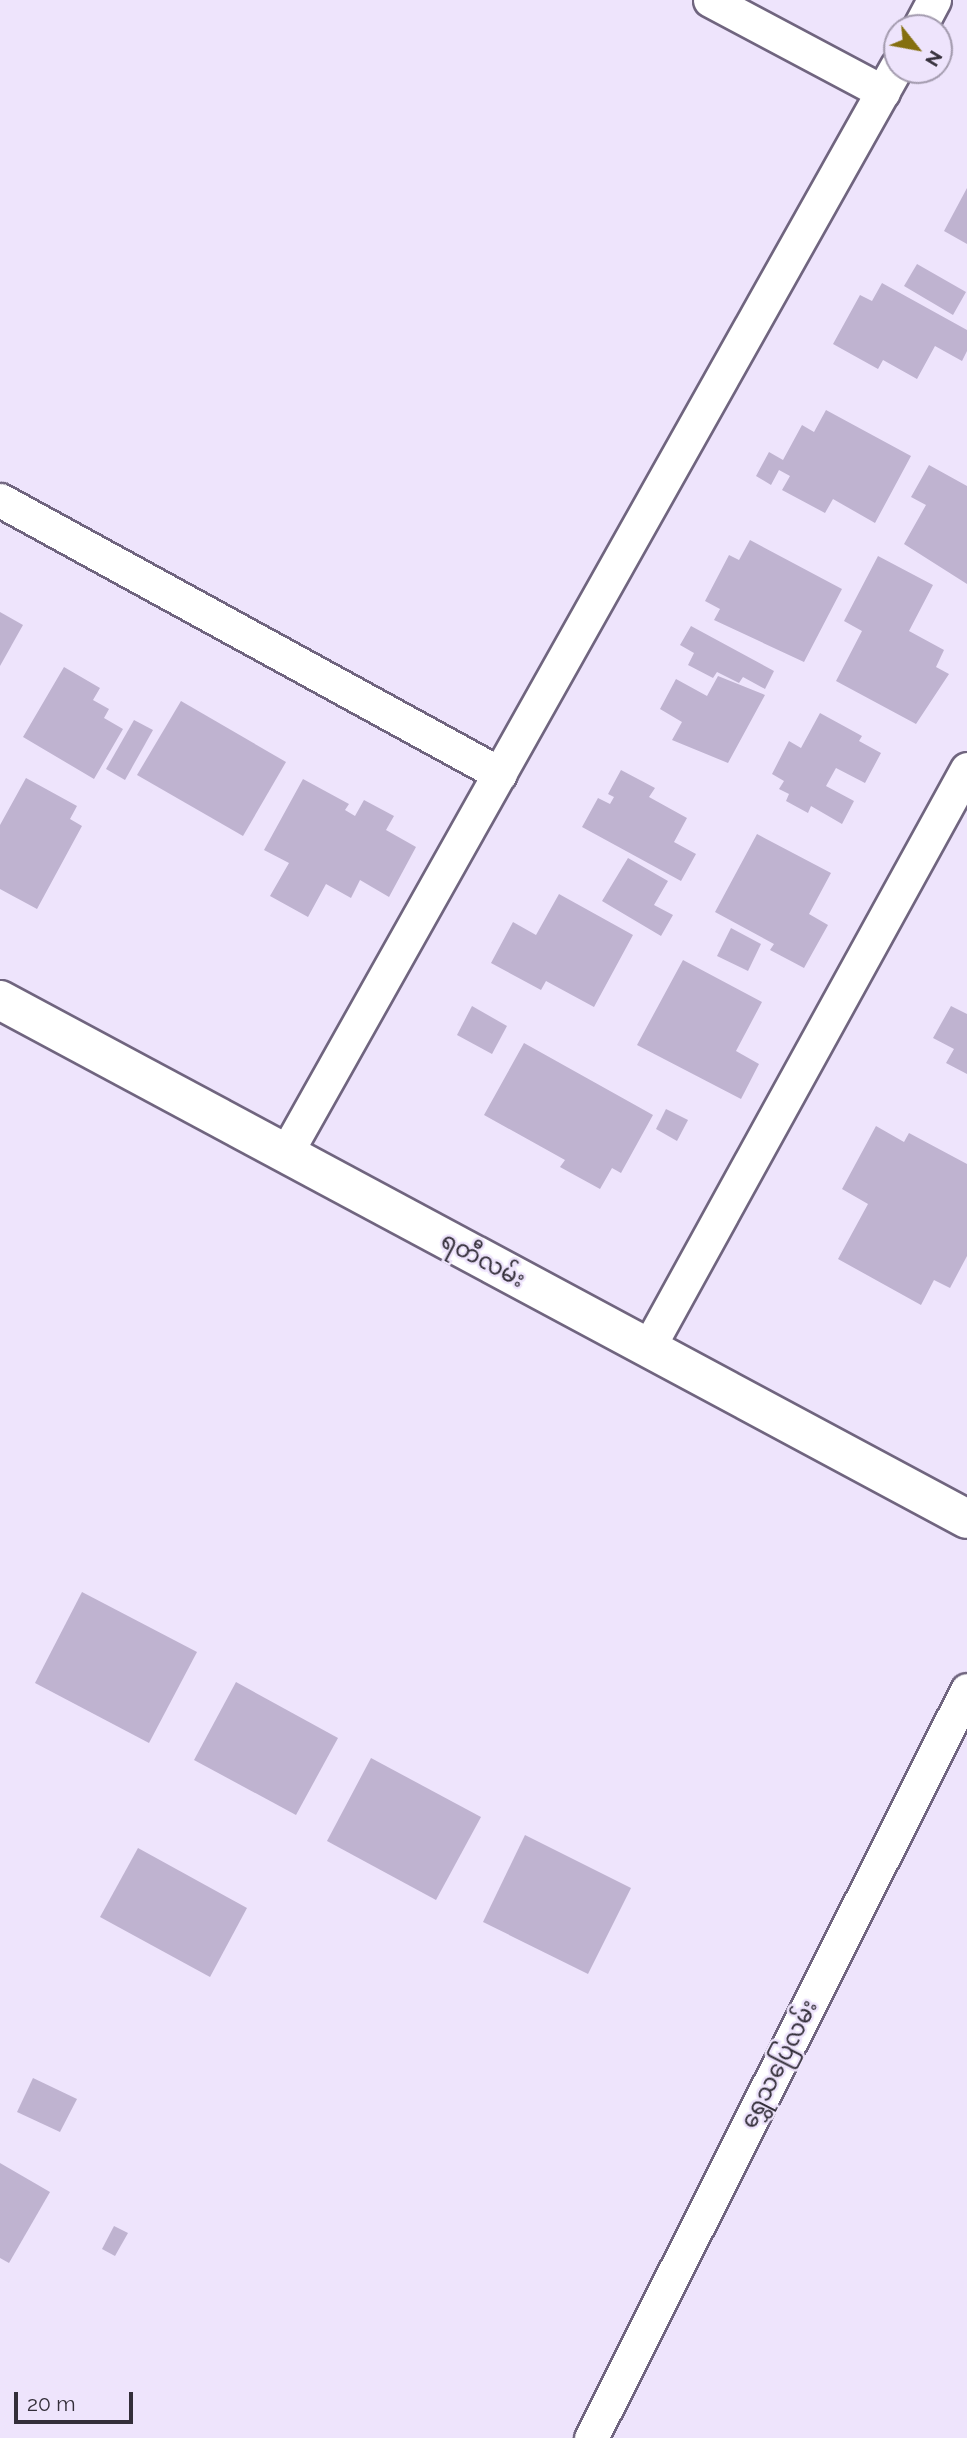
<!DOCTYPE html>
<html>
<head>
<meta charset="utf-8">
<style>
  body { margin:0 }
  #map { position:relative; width:967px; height:2438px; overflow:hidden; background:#eee4fc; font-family:Raleway,"Noto Sans Myanmar",sans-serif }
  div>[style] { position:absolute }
  .building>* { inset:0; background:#bfb3d0 }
  .roads { filter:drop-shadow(2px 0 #70657f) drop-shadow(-2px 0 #70657f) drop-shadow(0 2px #70657f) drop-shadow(0 -2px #70657f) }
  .minor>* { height:33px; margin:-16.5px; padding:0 16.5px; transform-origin:16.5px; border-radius:16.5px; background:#fff }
  .tertiary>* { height:38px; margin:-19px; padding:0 19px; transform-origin:19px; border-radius:19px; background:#fff }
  span { translate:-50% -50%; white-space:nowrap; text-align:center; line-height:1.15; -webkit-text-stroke:5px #eee4fc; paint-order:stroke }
  .street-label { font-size:23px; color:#332e39 }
  .north { position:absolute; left:883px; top:14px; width:70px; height:70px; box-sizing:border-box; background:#eee4fc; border:2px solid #a39bae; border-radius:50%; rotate:121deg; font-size:19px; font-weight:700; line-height:28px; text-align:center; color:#332e39 }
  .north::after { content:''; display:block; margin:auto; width:24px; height:32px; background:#856f0f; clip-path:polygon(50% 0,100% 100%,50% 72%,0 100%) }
  .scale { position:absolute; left:14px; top:2392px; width:119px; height:32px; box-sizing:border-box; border:4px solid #332e39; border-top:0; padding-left:9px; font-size:21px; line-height:24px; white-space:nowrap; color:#332e39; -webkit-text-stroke:5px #eee4fc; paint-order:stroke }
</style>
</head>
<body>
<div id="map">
  <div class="building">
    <i style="clip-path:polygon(967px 188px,967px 244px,944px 231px)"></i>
    <i style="clip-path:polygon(917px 264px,966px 292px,953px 315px,904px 286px)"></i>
    <i style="clip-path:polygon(882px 283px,967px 330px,967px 351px,962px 361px,935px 346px,917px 379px,883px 360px,878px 369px,833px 344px,860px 295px,872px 301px)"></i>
    <i style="clip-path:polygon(826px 410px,911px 456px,875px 523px,833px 499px,825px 513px,782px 490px,790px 476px,779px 470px,771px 485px,756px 476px,769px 452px,783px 460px,802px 425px,814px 432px)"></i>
    <i style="clip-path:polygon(929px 465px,967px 486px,967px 584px,904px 544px,926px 505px,911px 497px)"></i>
    <i style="clip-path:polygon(750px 540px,842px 589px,804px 662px,714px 620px,720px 609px,705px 601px,729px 555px,739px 560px)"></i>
    <i style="clip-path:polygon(878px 556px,933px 585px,909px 631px,944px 650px,936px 667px,949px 674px,916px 724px,836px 681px,862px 631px,844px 621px)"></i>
    <i style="clip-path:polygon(0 612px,23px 625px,0 666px)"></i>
    <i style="clip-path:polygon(691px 626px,774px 671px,765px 689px,743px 677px,739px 683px,717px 672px,713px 678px,688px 665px,694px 653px,680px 645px)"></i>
    <i style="clip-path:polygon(64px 667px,100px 688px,93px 700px,109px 709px,104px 718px,123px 729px,94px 779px,23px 737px)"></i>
    <i style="clip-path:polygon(718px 676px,765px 695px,728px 763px,672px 740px,682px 722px,660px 709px,676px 679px,707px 696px)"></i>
    <i style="clip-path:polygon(181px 701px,286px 762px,243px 836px,137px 775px)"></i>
    <i style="clip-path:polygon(820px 713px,862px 736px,859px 741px,881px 753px,865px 783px,836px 768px,826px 786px,854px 801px,842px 824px,811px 806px,808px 813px,786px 801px,789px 794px,779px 789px,784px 781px,772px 774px,789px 741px,801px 748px)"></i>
    <i style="clip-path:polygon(134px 720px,153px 730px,125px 780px,106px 769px)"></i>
    <i style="clip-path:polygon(621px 770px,655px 788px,649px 797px,687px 818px,674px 842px,696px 854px,681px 881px,582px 827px,598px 798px,610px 804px,614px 797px,608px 794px)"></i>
    <i style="clip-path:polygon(26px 778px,77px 806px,70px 819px,82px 826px,37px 909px,0 889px,0 825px)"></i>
    <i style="clip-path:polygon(303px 779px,349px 804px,345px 810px,355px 816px,364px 800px,394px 816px,386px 830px,416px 847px,389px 897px,360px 880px,351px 898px,326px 884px,308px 917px,270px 896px,289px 863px,264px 850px)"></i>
    <i style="clip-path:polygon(757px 834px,831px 873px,809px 914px,828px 925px,804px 968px,770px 950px,774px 944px,715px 912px)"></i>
    <i style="clip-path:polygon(628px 858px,668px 881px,654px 905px,673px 915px,661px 936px,602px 901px)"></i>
    <i style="clip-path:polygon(559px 894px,633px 935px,594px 1007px,546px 981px,541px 990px,491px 963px,513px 922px,536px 935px)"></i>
    <i style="clip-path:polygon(731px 928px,761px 944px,748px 971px,717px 956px)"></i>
    <i style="clip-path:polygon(683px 960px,762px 1002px,736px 1051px,759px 1064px,741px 1099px,637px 1045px)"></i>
    <i style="clip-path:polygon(472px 1006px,507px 1026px,492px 1054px,457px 1035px)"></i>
    <i style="clip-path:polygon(951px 1006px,967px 1014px,967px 1074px,946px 1063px,954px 1049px,933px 1038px)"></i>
    <i style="clip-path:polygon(524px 1043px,653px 1115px,621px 1173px,612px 1168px,600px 1189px,560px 1167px,565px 1160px,484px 1115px)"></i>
    <i style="clip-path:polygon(666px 1109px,688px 1120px,677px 1141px,656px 1129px)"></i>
    <i style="clip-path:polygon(876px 1126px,904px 1142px,909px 1133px,967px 1164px,967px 1256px,950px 1288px,934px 1280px,921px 1305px,838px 1259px,868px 1204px,842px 1189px)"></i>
    <i style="clip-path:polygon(82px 1592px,197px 1652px,149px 1743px,35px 1683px)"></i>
    <i style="clip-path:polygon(236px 1682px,338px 1738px,296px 1815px,194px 1760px)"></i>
    <i style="clip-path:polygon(371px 1758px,481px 1817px,436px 1900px,327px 1841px)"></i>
    <i style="clip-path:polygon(525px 1835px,631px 1888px,588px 1974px,483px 1922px)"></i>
    <i style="clip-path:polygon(138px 1848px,247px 1908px,210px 1977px,100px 1917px)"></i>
    <i style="clip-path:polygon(33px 2078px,77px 2099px,60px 2132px,17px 2112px)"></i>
    <i style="clip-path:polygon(0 2163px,50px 2192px,9px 2263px,0 2258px)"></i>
    <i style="clip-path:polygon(114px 2226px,128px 2233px,115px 2256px,102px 2249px)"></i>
  </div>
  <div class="roads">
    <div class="minor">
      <i style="left:710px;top:0;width:196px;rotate:28deg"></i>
      <i style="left:919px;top:28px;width:32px;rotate:-62deg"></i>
      <i style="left:0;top:500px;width:570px;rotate:28.72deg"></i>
      <i style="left:286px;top:1153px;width:1247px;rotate:-60.66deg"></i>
      <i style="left:648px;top:1348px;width:661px;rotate:-61.15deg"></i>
      <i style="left:591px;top:2438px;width:837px;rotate:-63.31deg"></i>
    </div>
    <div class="tertiary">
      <i style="left:0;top:1000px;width:1097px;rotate:28.22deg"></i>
    </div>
  </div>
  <div class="street-label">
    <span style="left:483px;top:1260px;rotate:28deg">ရတီလမ်း</span>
    <span style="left:779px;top:2064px;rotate:-63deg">ရွှေသပြေလမ်း</span>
  </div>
  <div class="north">N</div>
  <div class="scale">20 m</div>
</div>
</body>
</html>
